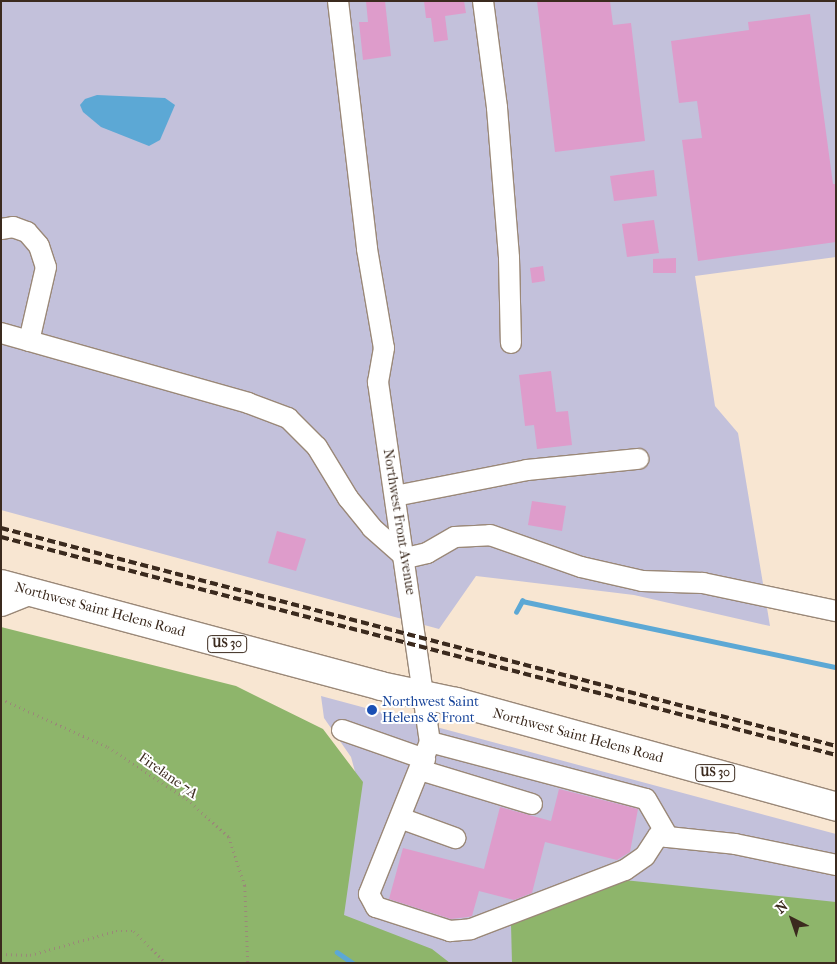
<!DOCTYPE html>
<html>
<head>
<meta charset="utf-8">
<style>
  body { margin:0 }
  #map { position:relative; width:837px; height:964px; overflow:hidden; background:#f8e6d2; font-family:"IM FELL French Canon",serif }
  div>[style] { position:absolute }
  .industrial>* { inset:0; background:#c3c1db }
  .forest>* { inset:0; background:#8eb56b }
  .water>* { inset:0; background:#5ca8d5 }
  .stream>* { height:4.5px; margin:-2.25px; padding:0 2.25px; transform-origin:2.25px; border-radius:2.25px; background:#5ca8d5 }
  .building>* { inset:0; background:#de9ccb }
  .path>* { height:2.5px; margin-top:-1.25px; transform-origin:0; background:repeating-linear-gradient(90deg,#9a8878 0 1px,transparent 0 5px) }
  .roads { filter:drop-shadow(1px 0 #9a8878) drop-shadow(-1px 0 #9a8878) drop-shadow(0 1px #9a8878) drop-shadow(0 -1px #9a8878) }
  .minor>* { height:20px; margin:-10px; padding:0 10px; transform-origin:10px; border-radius:10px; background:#fff }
  .major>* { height:25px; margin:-12.5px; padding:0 12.5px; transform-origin:12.5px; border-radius:12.5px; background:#fff }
  .highway>* { height:28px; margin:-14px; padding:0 14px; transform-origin:14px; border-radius:14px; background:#fff }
  .rail>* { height:4px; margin-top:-2px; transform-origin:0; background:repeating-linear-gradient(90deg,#3b2a1e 0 8px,transparent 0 12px) }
  .dots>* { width:14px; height:14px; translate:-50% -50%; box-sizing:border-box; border:2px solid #fff; border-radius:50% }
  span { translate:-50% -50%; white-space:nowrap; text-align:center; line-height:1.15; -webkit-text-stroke:4px #fff; paint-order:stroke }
  .shield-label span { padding:1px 4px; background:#fff; border:1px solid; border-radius:4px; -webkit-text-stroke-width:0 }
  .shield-label { font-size:12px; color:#3b2a1e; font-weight:700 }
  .street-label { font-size:14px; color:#3b2a1e }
  .transit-label { font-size:14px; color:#164399 }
  .left { translate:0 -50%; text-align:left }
  .frame { position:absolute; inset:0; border:2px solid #3b2a1e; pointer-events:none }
  .north { position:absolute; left:767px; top:894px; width:50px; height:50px; -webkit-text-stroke:4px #fff; paint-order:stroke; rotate:319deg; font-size:14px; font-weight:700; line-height:20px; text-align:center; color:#3b2a1e }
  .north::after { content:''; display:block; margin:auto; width:18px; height:22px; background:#3b2a1e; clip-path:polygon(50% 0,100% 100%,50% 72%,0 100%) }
</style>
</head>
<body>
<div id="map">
  <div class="industrial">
    <i style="clip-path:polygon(1px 1px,836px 1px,836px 257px,695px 276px,715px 406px,738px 433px,770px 626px,634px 595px,476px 576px,439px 629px,1px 510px)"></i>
    <i style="clip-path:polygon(321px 696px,836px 834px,836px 917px,537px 963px,412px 963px,322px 932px,359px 786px,351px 757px,324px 718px)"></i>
  </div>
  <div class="forest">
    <i style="clip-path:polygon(1px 627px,236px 686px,323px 729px,363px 782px,344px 915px,432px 949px,450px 963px,1px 963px)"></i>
    <i style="clip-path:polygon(624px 880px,836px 902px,836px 963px,512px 963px,511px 924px)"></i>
  </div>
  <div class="water">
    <i style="clip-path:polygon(97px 95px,165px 98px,175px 105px,160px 140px,149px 146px,101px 127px,83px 112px,80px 105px,85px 99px)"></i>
  </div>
  <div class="stream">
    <i style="left:516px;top:612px;width:13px;rotate:-61deg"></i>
    <i style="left:522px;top:601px;width:321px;rotate:11.9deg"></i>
    <i style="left:337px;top:952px;width:19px;rotate:35deg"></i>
  </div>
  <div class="building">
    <i style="clip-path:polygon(366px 1px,385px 1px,391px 56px,363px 60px,359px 22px,368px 22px)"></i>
    <i style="clip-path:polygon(424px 1px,464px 1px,466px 13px,445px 16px,448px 40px,434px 42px,431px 18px,426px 18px)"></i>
    <i style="clip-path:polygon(537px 1px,610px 1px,613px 25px,631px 23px,645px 141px,555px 152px)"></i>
    <i style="clip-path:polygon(810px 14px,833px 184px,836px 184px,836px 242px,698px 261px,682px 140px,702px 138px,697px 101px,679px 103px,671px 41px,749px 30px,748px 22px)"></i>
    <i style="clip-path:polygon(654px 170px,657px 196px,614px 201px,610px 176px)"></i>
    <i style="clip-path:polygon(654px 220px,659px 253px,627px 257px,622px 224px)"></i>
    <i style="clip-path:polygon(676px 258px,676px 273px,653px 273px,653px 259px)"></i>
    <i style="clip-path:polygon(543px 266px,545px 281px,532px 283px,530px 268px)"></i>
    <i style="clip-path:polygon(551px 371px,556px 412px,568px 411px,572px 445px,537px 449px,534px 425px,525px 426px,519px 375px)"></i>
    <i style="clip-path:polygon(532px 501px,566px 506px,562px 531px,528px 525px)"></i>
    <i style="clip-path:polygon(277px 531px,306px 539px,296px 571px,268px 563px)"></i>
    <i style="clip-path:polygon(559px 789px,638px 809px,630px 852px,617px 860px,545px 842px,532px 893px,514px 900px,479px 891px,472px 916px,468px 917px,451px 919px,389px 899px,403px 848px,484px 869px,500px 807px,551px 821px)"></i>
  </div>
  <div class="path">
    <i style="left:1px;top:699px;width:117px;rotate:24.2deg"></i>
    <i style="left:108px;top:747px;width:95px;rotate:33.4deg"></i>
    <i style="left:187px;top:799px;width:57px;rotate:42.1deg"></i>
    <i style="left:229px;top:837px;width:52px;rotate:71.9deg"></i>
    <i style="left:245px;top:886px;width:77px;rotate:87.8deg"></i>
    <i style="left:1px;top:954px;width:29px;rotate:2deg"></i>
    <i style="left:30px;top:955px;width:89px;rotate:-15.6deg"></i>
    <i style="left:116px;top:931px;width:18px"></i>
    <i style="left:134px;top:931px;width:45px;rotate:45deg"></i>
  </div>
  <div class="roads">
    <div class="minor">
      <i style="left:338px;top:1px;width:250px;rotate:83.3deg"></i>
      <i style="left:367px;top:249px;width:100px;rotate:80.3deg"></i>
      <i style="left:384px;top:348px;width:35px;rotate:100deg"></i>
      <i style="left:378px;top:382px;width:364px;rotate:81.8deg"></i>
      <i style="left:430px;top:742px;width:223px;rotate:14.8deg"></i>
      <i style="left:646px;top:799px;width:44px;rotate:59.9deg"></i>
      <i style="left:483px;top:1px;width:108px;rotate:82.5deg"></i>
      <i style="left:497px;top:108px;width:150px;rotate:85.4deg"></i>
      <i style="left:509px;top:258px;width:85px;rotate:88.7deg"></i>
      <i style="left:1px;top:229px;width:12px;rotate:-9deg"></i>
      <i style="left:13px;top:227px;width:15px;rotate:20deg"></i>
      <i style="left:27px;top:232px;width:18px;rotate:49deg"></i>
      <i style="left:39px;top:246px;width:22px;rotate:72deg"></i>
      <i style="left:46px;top:267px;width:76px;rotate:102.9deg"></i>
      <i style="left:1px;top:333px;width:257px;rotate:15.8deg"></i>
      <i style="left:248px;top:403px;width:43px;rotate:20.6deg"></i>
      <i style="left:288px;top:418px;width:41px;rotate:45deg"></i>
      <i style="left:317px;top:447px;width:60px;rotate:58.7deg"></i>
      <i style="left:348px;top:498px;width:38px;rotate:51deg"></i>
      <i style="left:372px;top:528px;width:45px;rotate:41.4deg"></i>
      <i style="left:406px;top:558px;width:22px;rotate:-13deg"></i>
      <i style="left:427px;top:553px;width:32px;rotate:-30deg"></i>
      <i style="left:455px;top:537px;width:35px;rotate:-3deg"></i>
      <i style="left:490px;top:535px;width:96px;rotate:19.4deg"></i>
      <i style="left:581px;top:567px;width:63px;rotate:12.9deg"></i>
      <i style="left:642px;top:581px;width:61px;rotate:1.9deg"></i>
      <i style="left:703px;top:583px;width:136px;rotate:11.9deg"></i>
      <i style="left:395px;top:496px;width:135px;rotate:-11.1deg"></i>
      <i style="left:527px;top:470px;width:112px;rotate:-5.7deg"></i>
      <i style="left:342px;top:730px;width:88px;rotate:19.3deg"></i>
      <i style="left:430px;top:742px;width:164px;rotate:111.9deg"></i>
      <i style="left:369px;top:894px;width:15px;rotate:62deg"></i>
      <i style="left:376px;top:907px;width:78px;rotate:18deg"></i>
      <i style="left:450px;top:931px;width:21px;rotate:-5deg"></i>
      <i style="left:471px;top:929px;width:165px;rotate:-21deg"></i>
      <i style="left:625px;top:870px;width:24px;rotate:-35deg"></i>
      <i style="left:645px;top:856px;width:24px;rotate:-57deg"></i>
      <i style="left:658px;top:836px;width:77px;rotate:5.9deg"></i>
      <i style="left:735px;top:844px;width:103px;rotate:11.7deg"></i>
      <i style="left:420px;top:770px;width:117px;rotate:16.9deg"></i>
      <i style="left:400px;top:818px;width:59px;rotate:20deg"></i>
    </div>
    <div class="major">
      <i style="left:1px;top:603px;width:31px;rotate:-22deg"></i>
    </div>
    <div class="highway">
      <i style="left:1px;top:584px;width:393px;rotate:15deg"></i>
      <i style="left:381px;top:686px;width:77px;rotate:12deg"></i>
      <i style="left:456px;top:702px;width:394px;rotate:15.4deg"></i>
    </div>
  </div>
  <div class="rail">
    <i style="left:1px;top:528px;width:863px;rotate:14.63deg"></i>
    <i style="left:1px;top:537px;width:863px;rotate:14.63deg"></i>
  </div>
  <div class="dots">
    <i style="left:372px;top:710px;background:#1a4fb4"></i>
  </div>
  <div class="shield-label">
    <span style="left:227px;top:644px">US 30</span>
    <span style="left:715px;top:773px">US 30</span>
  </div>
  <div class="street-label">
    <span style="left:399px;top:522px;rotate:81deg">Northwest Front Avenue</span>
    <span style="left:100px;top:610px;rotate:15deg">Northwest Saint Helens Road</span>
    <span style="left:578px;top:736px;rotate:15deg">Northwest Saint Helens Road</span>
    <span style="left:168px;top:776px;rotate:35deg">Firelane 7A</span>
  </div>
  <div class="transit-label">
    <span class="left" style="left:382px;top:710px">Northwest Saint<br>Helens &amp; Front</span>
  </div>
  <div class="frame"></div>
  <div class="north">N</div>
</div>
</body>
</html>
